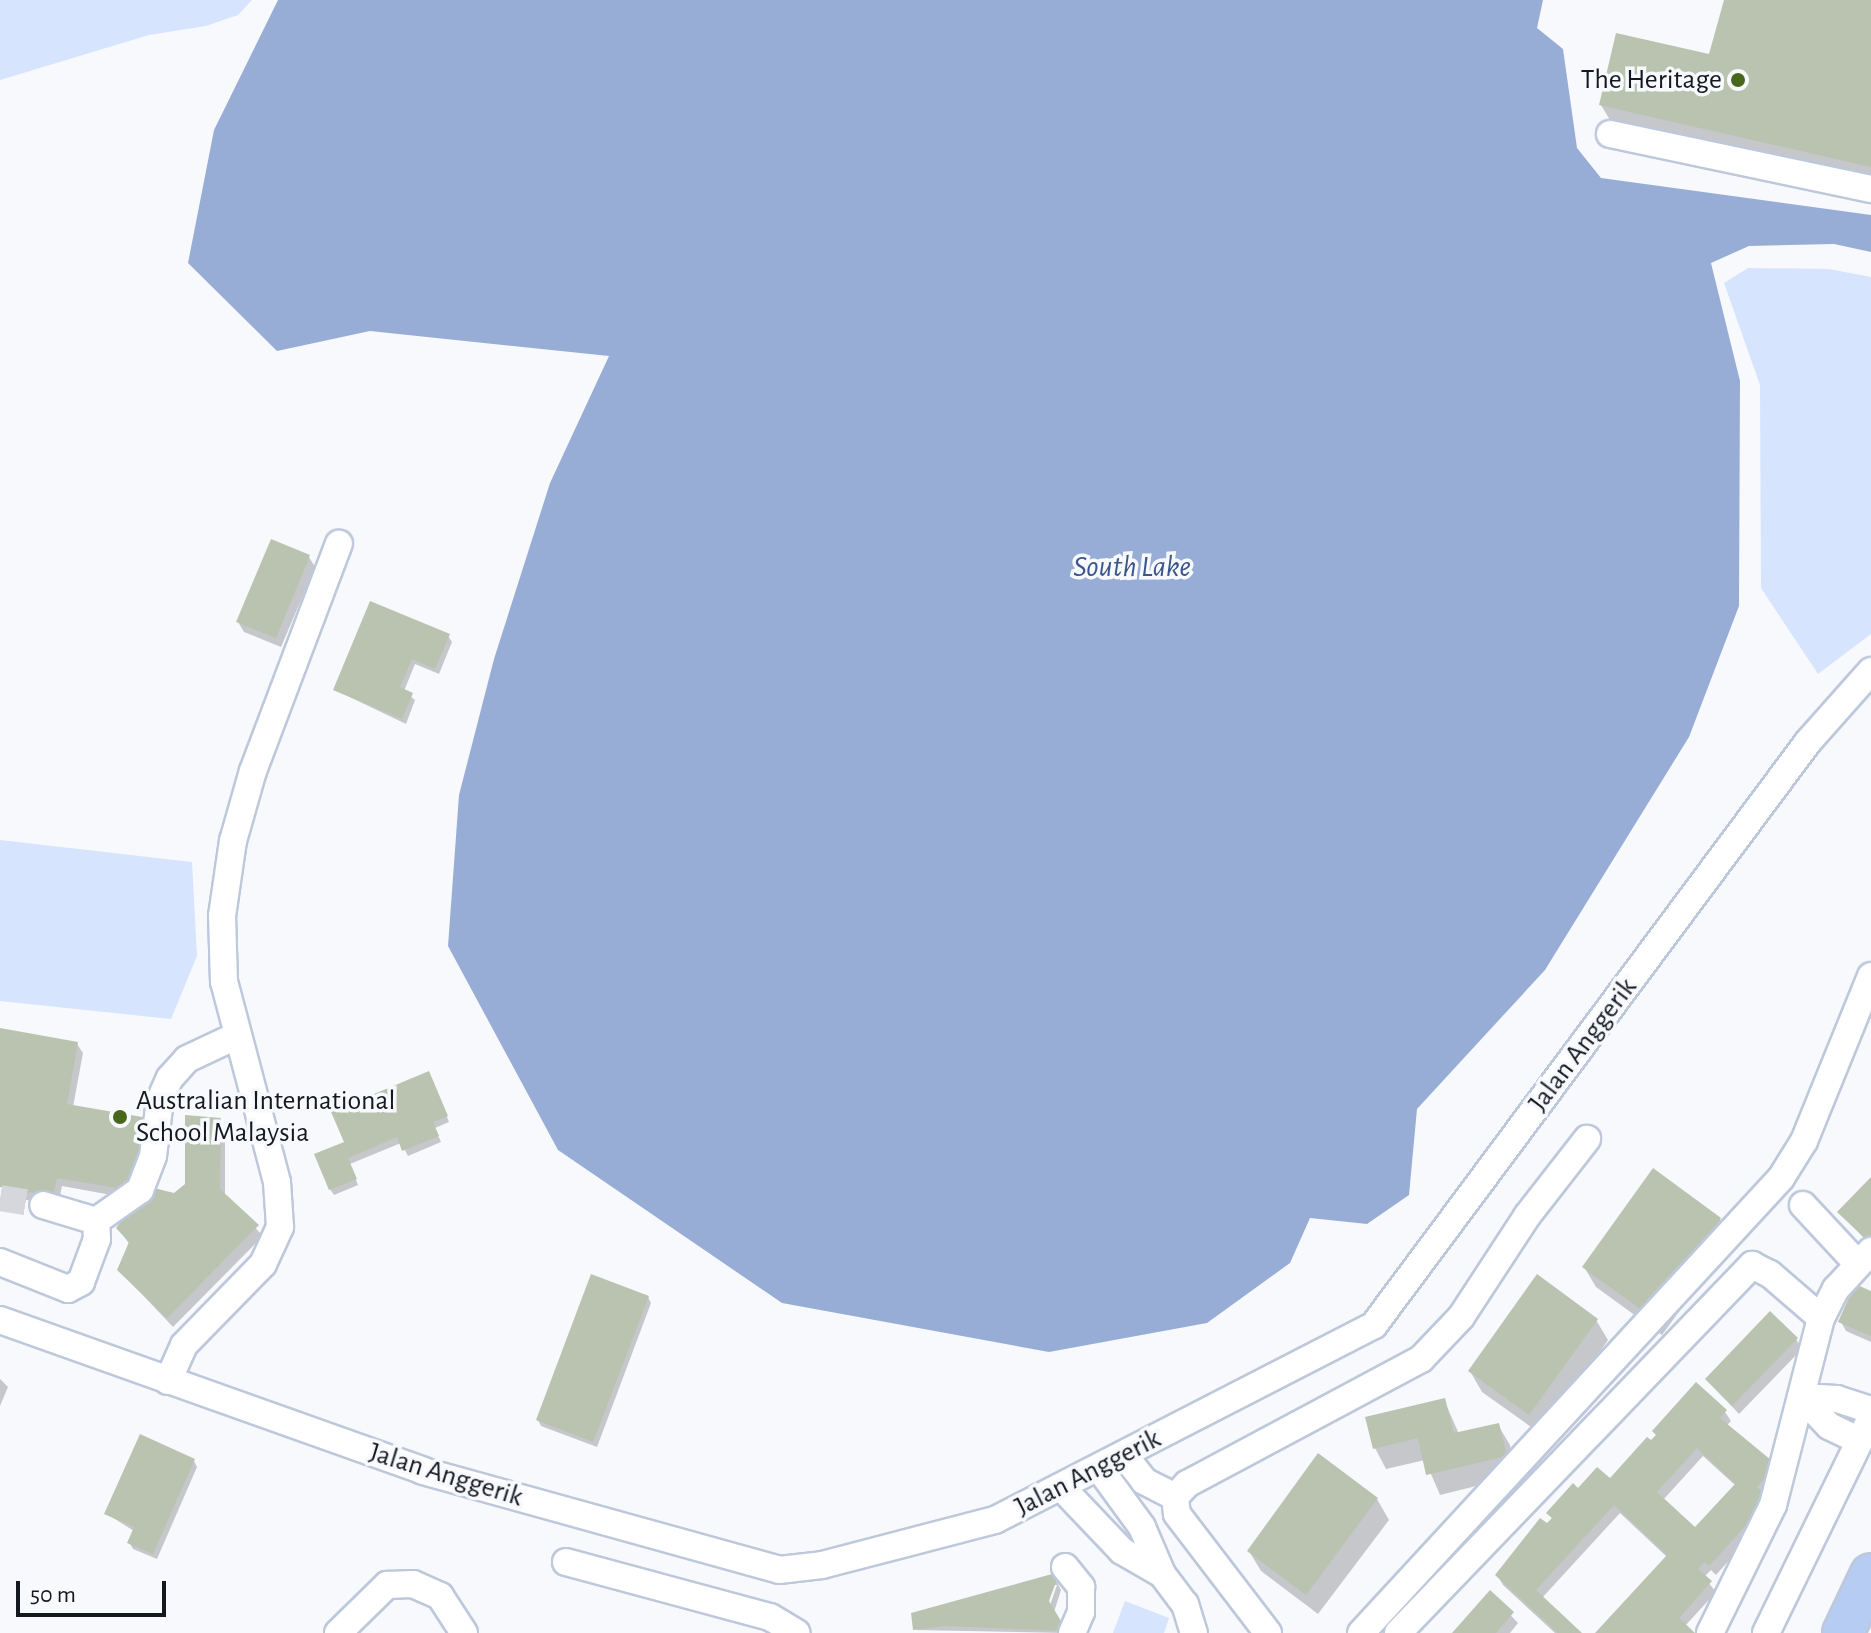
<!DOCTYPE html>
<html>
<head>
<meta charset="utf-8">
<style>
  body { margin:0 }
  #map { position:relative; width:1871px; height:1633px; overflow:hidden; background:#f7f9fd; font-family:"Alegreya Sans",sans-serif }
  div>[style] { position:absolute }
  .green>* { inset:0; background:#d6e4fe }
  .water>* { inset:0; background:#98add6 }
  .shadow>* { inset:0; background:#0003 }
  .building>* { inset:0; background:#b9c3af }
  .minor-tunnel>* { height:26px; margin-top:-13px; transform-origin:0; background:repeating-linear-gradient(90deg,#d5d7dc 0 26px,transparent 0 39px) }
  .roads { filter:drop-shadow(2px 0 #bec8db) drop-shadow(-2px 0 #bec8db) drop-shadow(0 2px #bec8db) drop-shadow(0 -2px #bec8db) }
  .minor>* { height:26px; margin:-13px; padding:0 13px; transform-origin:13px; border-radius:13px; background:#fff }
  .highway>* { height:40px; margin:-20px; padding:0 20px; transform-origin:20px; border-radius:20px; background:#b6ccf3 }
  .dots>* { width:22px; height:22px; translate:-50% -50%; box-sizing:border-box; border:4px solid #f7f9fd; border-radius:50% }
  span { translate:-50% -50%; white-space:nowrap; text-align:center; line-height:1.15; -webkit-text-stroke:7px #f7f9fd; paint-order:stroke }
  .poi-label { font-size:28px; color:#15181f }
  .right { translate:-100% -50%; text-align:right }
  .left { translate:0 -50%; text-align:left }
  .street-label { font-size:28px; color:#15181f }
  .water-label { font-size:30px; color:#3b568b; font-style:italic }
  .scale { position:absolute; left:16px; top:1581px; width:150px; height:36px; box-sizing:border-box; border:4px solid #15181f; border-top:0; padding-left:10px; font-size:24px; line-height:28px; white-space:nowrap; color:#15181f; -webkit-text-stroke:6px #f7f9fd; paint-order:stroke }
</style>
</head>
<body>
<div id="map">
  <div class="green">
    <i style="clip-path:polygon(0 0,252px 0,238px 15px,206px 26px,149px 35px,0 80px)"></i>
    <i style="clip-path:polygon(1748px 268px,1829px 269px,1871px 277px,1871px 634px,1818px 674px,1761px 588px,1760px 385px,1724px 283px)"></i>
    <i style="clip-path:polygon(0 840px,192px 862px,197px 956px,171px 1019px,0 1001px)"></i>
    <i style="clip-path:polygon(1125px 1601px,1169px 1618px,1164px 1633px,1113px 1633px)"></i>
  </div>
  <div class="water">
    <i style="clip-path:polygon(278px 0,1543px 0,1537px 28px,1563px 49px,1577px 148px,1601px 178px,1871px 215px,1871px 252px,1834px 244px,1749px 246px,1711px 263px,1740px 381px,1739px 606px,1689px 737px,1545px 970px,1417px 1109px,1409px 1195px,1367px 1224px,1310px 1218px,1290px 1263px,1207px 1323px,1049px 1352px,782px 1303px,558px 1150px,448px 946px,459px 795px,494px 659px,550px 483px,609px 356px,370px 331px,277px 351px,188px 263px,214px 130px)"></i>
  </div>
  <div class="shadow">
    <i style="clip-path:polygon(1726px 0,1871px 0,1871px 183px,1613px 125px,1601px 105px,1710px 57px)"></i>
    <i style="clip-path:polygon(309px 557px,315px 567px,281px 647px,244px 632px,238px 622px)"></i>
    <i style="clip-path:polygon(448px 636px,452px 642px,439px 674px,415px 664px,404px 691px,415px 700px,406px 724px,335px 690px)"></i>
    <i style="clip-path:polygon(0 1030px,77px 1044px,83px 1053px,73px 1107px,141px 1197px,175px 1195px,187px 1184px,220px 1120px,225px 1130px,225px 1196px,263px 1236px,173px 1327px,119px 1270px,130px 1245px,118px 1228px,139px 1200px,62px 1186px,58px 1205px,2px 1196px)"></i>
    <i style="clip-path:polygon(432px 1079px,449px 1122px,435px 1128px,441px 1142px,408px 1156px,401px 1143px,350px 1164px,358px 1185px,334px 1195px,330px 1189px,346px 1143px)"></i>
    <i style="clip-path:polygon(1871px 1180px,1871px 1246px,1840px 1212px)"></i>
    <i style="clip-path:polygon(1720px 1219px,1731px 1240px,1662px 1335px,1596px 1287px,1584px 1267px)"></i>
    <i style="clip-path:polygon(1871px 1294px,1871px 1342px,1846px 1331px,1841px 1322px)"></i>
    <i style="clip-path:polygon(648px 1297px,651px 1303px,597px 1447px,541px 1426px,538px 1420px)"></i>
    <i style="clip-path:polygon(1596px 1320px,1608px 1340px,1541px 1434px,1482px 1392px,1470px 1371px)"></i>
    <i style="clip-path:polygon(1796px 1339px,1802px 1349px,1739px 1414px,1707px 1380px)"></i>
    <i style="clip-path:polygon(0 1379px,8px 1387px,0 1406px)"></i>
    <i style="clip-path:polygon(1444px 1400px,1459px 1434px,1498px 1425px,1510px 1445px,1517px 1476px,1440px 1495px,1425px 1460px,1386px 1469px,1375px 1448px)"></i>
    <i style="clip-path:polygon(evenodd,1725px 1412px,1731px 1421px,1726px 1426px,1775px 1466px,1774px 1510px,1716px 1575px,1711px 1570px,1704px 1577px,1716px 1592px,1685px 1626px,1692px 1633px,1598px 1633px,1668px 1558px,1620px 1513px,1542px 1598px,1579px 1633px,1555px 1633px,1503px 1585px,1497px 1575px,1553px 1520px,1549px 1513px,1578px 1491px,1610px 1481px,1651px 1443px,1725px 1412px,1703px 1456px,1736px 1486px,1696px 1530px,1663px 1500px,1703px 1456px)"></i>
    <i style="clip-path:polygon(194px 1461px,197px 1467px,157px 1559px,133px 1549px,129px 1542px,134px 1531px,107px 1514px)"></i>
    <i style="clip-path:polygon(1377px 1499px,1389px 1520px,1318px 1614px,1261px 1571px,1249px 1551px)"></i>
    <i style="clip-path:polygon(evenodd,1056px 1580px,1061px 1590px,1054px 1612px,1066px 1633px,915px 1630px,1056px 1580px,1053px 1585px,1057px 1585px,1048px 1611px,1044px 1610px,1053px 1585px)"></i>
    <i style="clip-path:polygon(1490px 1593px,1518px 1623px,1510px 1633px,1454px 1633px)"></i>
  </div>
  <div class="building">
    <i style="clip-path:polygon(1724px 0,1871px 0,1871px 167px,1599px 105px,1616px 33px,1709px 54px)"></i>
    <i style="clip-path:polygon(271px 539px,310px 555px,276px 638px,236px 622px)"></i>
    <i style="clip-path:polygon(370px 601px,450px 634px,435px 669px,412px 659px,400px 687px,413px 693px,402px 719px,333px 690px)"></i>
    <i style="clip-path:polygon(0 1028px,78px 1042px,67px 1104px,148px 1118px,136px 1191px,57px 1178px,53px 1196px,0 1187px)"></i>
    <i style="clip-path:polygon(429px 1071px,448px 1116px,433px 1122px,439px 1136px,402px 1151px,397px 1137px,348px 1158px,357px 1179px,329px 1190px,314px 1154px,344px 1142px,331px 1112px)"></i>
    <i style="clip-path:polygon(185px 1115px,221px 1118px,220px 1189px,259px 1225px,167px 1318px,117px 1270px,129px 1242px,116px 1228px,146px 1186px,174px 1193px,185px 1184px)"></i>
    <i style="clip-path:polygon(1653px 1168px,1721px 1218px,1650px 1316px,1582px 1267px)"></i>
    <i style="clip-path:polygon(1871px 1177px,1871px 1244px,1837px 1212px)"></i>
    <i style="clip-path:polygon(591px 1274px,649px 1296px,593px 1442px,536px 1420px)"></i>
    <i style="clip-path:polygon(1537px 1274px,1598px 1319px,1529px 1415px,1468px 1371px)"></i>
    <i style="clip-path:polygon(1855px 1284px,1871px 1291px,1871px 1336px,1838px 1322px)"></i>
    <i style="clip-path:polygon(1770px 1311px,1798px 1338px,1732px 1406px,1705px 1379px)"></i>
    <i style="clip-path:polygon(evenodd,1696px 1382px,1727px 1410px,1720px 1418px,1777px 1465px,1757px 1487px,1770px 1499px,1709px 1566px,1704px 1562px,1698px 1569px,1712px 1581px,1679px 1618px,1695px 1633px,1595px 1633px,1667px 1555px,1614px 1505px,1536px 1590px,1582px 1633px,1558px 1633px,1495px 1575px,1540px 1518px,1547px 1523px,1552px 1518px,1546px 1513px,1573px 1483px,1578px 1488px,1597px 1467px,1610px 1478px,1647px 1437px,1651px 1440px,1656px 1435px,1652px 1431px,1696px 1382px,1697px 1448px,1735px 1484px,1695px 1527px,1657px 1492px,1697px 1448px)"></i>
    <i style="clip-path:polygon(1445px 1398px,1454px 1433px,1499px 1423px,1507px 1456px,1426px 1475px,1418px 1438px,1373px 1449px,1365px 1417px)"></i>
    <i style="clip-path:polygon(140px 1434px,195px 1459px,153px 1554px,127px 1543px,134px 1527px,104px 1514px)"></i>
    <i style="clip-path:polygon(1318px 1453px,1378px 1498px,1306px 1595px,1247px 1551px)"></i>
    <i style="clip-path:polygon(1052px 1574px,1057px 1579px,1049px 1601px,1067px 1631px,945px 1626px,913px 1630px,911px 1613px)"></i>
    <i style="clip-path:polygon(1490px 1590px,1514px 1612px,1496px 1633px,1452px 1633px)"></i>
  </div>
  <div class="minor-tunnel">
    <i style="left:0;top:1198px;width:44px;rotate:9.2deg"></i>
  </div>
  <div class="roads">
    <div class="minor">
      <i style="left:1610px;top:134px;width:267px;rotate:11.9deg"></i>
      <i style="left:1803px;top:1205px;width:78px;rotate:47.1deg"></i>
      <i style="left:96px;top:1221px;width:54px;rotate:-35.2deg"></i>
      <i style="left:140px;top:1190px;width:36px;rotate:-69deg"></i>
      <i style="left:153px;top:1156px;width:56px;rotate:-82.9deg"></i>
      <i style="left:160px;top:1100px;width:24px;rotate:-66deg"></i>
      <i style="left:170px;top:1078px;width:25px;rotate:-48deg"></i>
      <i style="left:187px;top:1059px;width:56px;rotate:-25.2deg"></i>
      <i style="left:0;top:1262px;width:73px;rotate:21.7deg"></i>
      <i style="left:68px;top:1289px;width:15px;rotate:-28deg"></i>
      <i style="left:81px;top:1282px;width:46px;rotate:-69.6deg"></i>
      <i style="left:97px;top:1239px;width:18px;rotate:-93deg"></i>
      <i style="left:96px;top:1221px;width:55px;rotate:-163.2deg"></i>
      <i style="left:0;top:1320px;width:449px;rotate:19.6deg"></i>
      <i style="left:423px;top:1471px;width:370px;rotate:15.5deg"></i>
      <i style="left:779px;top:1570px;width:43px;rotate:-6.6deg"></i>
      <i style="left:822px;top:1565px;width:179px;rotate:-14.6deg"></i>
      <i style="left:995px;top:1520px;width:426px;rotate:-27.2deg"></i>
      <i style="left:1374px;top:1325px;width:727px;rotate:-53.34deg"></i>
      <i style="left:1808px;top:742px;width:95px;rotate:-48.4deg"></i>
      <i style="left:168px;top:1381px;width:39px;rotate:-66deg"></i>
      <i style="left:184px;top:1345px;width:113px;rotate:-45.7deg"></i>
      <i style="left:263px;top:1264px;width:41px;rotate:-65.3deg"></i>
      <i style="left:280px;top:1227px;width:45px;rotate:-93.8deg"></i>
      <i style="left:277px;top:1182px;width:207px;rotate:-104.8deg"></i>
      <i style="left:224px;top:982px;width:66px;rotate:-91.7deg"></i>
      <i style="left:222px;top:916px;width:76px;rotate:-81.7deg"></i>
      <i style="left:233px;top:841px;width:73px;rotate:-74.1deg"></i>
      <i style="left:253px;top:771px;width:243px;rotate:-69.3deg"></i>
      <i style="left:1801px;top:1397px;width:40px;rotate:46deg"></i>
      <i style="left:1829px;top:1426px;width:34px;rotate:26deg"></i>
      <i style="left:1801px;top:1397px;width:36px;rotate:3deg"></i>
      <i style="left:1837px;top:1399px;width:36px;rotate:18deg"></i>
      <i style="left:1124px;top:1455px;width:33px;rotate:52deg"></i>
      <i style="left:1144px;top:1481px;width:35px;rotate:27deg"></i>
      <i style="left:1099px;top:1468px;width:73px;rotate:53.9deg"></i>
      <i style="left:1142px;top:1527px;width:51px;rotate:66.9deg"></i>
      <i style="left:1162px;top:1574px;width:38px;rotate:53deg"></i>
      <i style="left:1185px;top:1604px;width:30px;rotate:73deg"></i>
      <i style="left:1062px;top:1488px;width:87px;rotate:46.4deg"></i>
      <i style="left:1122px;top:1551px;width:46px;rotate:29.9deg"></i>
      <i style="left:566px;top:1562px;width:211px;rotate:15.1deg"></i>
      <i style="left:770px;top:1617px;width:31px;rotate:31deg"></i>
      <i style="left:1065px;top:1567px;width:26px;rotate:51deg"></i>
      <i style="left:1081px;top:1587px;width:25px;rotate:90deg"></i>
      <i style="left:1081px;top:1612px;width:23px;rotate:113deg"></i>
      <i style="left:338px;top:1633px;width:69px;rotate:-44.4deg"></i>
      <i style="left:387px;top:1585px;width:26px;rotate:-2deg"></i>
      <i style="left:413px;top:1584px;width:30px;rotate:24deg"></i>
      <i style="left:440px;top:1596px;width:44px;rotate:57deg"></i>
      <i style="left:1268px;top:1633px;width:150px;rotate:-127.4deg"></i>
      <i style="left:1177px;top:1514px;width:17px;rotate:-97deg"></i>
      <i style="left:1175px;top:1497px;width:18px;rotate:-47deg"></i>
      <i style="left:1187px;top:1484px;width:265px;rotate:-28.1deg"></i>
      <i style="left:1421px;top:1359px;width:58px;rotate:-46.4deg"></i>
      <i style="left:1461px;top:1317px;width:121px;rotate:-56.8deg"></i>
      <i style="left:1527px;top:1216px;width:98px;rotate:-52.1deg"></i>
      <i style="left:1361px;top:1633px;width:619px;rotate:-47.29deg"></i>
      <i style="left:1781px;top:1178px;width:44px;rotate:-58.1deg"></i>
      <i style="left:1804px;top:1141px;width:178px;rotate:-67.9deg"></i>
      <i style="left:1398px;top:1633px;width:511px;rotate:-46.11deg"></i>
      <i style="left:1752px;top:1265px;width:20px;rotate:27deg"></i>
      <i style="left:1770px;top:1274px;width:67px;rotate:40.8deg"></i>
      <i style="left:1710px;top:1633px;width:143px;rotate:-63.8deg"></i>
      <i style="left:1773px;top:1505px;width:193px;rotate:-75.6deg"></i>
      <i style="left:1821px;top:1318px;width:33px;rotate:-63deg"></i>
      <i style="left:1836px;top:1289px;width:52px;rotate:-47.4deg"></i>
      <i style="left:1766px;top:1633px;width:239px;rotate:-64deg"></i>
    </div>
    <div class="highway">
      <i style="left:1843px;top:1633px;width:65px;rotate:-64.6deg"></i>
    </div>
  </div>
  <div class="dots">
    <i style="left:1738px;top:80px;background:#49671c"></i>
    <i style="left:120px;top:1117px;background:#49671c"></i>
  </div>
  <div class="poi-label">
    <span class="right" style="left:1722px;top:80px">The Heritage</span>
    <span class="left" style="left:136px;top:1117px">Australian International<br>School Malaysia</span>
  </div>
  <div class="street-label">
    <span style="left:1583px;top:1045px;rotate:-53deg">Jalan Anggerik</span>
    <span style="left:1088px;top:1473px;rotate:-27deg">Jalan Anggerik</span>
    <span style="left:446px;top:1475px;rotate:17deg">Jalan Anggerik</span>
  </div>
  <div class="water-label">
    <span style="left:1132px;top:567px">South Lake</span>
  </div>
  <div class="scale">50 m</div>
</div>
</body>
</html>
